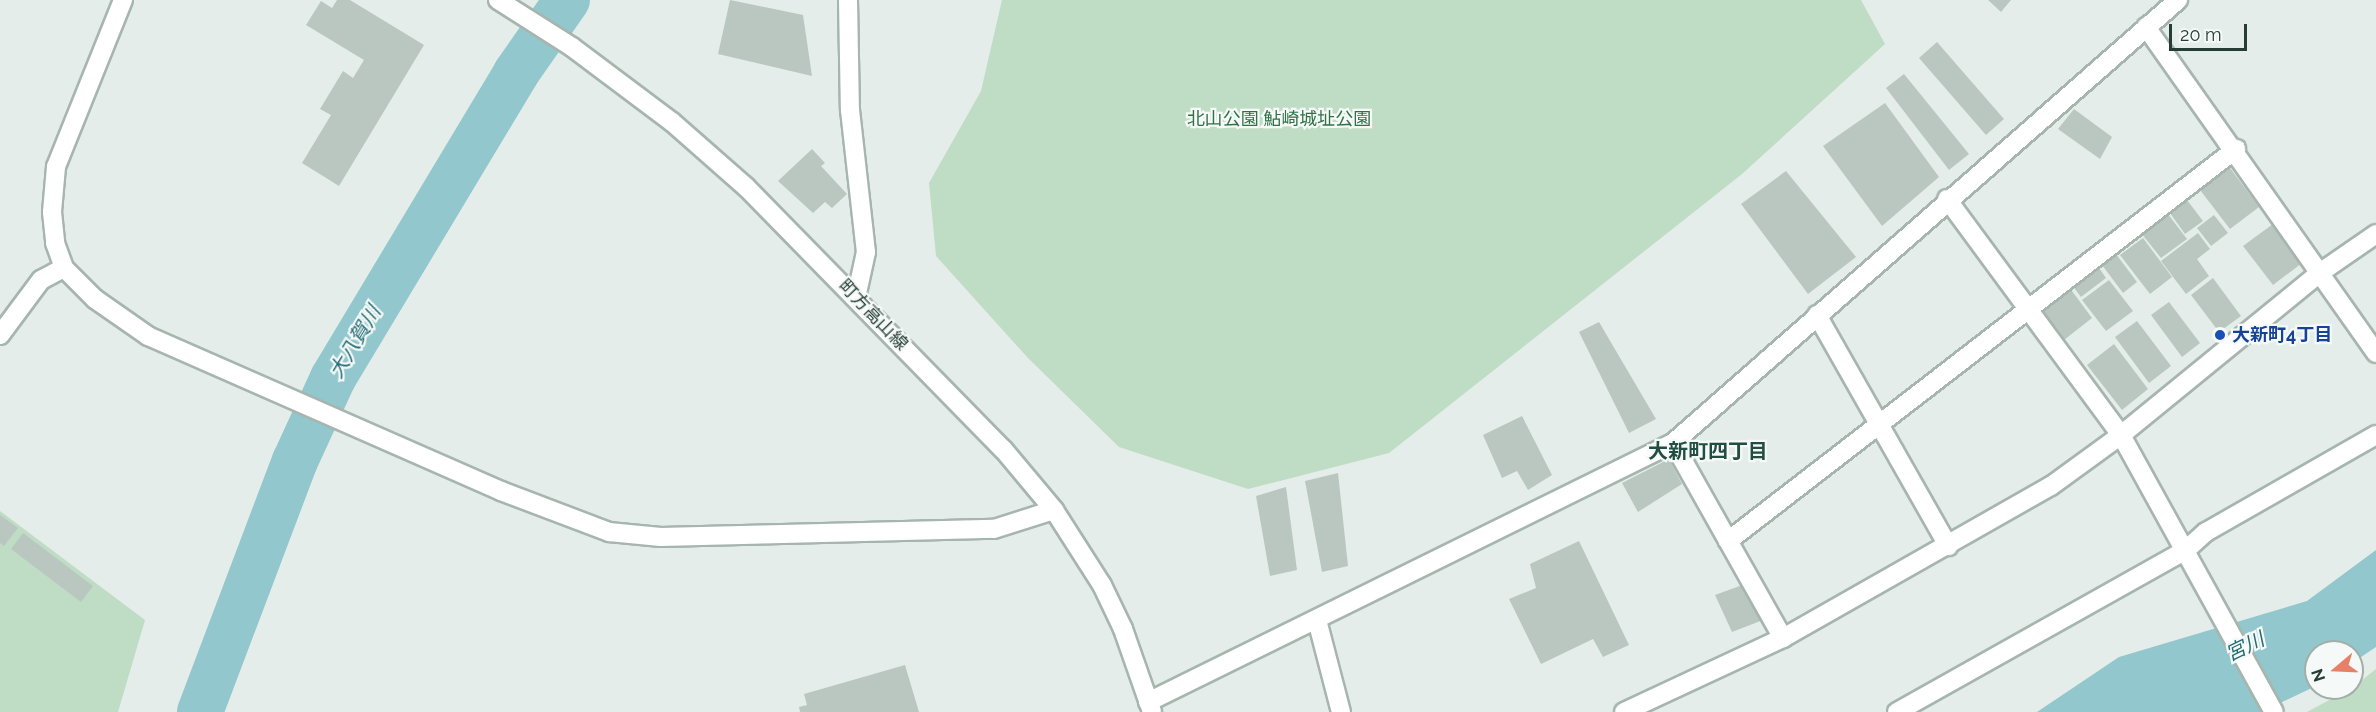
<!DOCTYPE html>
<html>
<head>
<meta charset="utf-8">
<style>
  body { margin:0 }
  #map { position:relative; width:2376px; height:712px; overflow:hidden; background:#e4ede9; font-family:Raleway,"Noto Sans JP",sans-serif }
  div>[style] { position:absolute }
  .green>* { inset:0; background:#bfdcc5 }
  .water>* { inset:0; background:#91c7cd }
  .river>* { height:46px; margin:-23px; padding:0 23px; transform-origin:23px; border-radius:23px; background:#91c7cd }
  .building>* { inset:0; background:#bac7c1 }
  .roads { filter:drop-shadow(2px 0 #a7b5af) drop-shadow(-2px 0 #a7b5af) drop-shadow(0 2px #a7b5af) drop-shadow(0 -2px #a7b5af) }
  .minor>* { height:18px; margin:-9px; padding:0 9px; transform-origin:9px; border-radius:9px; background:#fff }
  .secondary>* { height:18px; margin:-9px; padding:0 9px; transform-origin:9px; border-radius:9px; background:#fff }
  .dots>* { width:16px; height:16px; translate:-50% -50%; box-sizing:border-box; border:3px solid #f5f9f7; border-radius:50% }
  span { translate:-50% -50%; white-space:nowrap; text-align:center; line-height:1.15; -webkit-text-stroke:4.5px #f5f9f7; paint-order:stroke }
  .park-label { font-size:18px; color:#327147 }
  .street-label { font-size:18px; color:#253d35 }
  .transit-label { font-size:18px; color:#164399; font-weight:700 }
  .left { translate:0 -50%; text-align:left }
  .water-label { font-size:20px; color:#236c75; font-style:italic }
  .neighbourhood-label { font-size:20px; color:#224e41; font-weight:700 }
  .north { position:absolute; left:2304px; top:640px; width:60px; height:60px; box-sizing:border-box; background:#f5f9f7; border:2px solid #a2aea9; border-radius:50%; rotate:251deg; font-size:16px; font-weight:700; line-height:24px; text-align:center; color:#253d35 }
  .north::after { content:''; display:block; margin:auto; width:21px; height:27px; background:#e88067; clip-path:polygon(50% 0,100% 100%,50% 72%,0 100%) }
  .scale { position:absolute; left:2169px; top:24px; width:78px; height:27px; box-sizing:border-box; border:3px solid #253d35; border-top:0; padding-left:8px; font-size:18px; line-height:21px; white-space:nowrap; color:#253d35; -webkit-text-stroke:4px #f5f9f7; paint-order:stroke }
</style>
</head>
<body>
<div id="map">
  <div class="green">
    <i style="clip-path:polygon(1002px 0,1861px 0,1885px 44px,1742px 174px,1389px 453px,1248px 489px,1119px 447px,1028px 358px,936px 256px,929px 183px,981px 91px)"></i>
    <i style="clip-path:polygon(0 511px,145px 620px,118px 712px,0 712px)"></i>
    <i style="clip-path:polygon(2376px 669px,2376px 712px,2307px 712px,2352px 688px)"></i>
  </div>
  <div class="water">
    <i style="clip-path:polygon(2376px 550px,2376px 647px,2352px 663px,2352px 652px,2316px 652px,2316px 686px,2261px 712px,2037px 712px,2119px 657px,2307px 601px)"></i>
  </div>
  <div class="river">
    <i style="left:200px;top:712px;width:268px;rotate:-69.3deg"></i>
    <i style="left:295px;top:461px;width:91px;rotate:-65.4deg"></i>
    <i style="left:333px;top:378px;width:356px;rotate:-59deg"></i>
    <i style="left:516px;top:73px;width:89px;rotate:-55.1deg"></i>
  </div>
  <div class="building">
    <i style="clip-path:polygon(337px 0,350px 0,424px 45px,339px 186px,302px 163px,331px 115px,320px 109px,343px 71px,353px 78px,364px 60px,306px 25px,321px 1px,332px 8px)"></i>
    <i style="clip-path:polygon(730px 0,803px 15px,812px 76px,718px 54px)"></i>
    <i style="clip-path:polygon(1988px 0,2011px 0,2001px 12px)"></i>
    <i style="clip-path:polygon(1937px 42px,2004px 119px,1986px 135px,1919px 58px)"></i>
    <i style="clip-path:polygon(1904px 74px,1969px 154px,1949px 170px,1886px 88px)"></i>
    <i style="clip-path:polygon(1885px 103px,1939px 177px,1882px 226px,1823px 146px)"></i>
    <i style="clip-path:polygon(2074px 109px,2112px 137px,2100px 159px,2058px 129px)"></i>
    <i style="clip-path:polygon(812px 149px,825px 163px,821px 166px,847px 194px,832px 208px,825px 202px,813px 213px,778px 181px)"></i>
    <i style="clip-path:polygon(2230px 168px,2259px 207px,2230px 229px,2200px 190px)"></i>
    <i style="clip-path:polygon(1786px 171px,1856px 257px,1808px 294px,1741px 204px)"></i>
    <i style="clip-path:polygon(2187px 200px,2203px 221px,2185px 234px,2170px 213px)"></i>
    <i style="clip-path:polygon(2167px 213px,2187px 239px,2161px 258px,2141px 233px)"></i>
    <i style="clip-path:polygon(2214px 215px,2228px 233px,2211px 246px,2197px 228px)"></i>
    <i style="clip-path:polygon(2273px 224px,2302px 263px,2273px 285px,2243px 246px)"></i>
    <i style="clip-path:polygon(2198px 233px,2210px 249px,2197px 259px,2209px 276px,2186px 294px,2161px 261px)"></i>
    <i style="clip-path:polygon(2143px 238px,2172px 277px,2150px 294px,2120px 255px)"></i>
    <i style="clip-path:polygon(2116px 254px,2137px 282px,2123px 293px,2102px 265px)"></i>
    <i style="clip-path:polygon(2097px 265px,2106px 278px,2081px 297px,2072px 285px)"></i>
    <i style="clip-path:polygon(2213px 278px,2241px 316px,2219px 332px,2191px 295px)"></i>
    <i style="clip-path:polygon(2109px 280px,2133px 311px,2106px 331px,2082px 300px)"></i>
    <i style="clip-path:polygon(2069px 287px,2092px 318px,2064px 340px,2041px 309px)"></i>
    <i style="clip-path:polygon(2169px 302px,2200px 343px,2182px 357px,2151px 315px)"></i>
    <i style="clip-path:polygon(2137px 321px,2171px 366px,2149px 383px,2115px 337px)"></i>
    <i style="clip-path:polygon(1599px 322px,1656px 419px,1629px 433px,1579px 332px)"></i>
    <i style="clip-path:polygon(2114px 344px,2148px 389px,2122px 410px,2087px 365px)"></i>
    <i style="clip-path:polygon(1522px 416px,1552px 475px,1528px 490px,1517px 471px,1502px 478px,1483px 435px)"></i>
    <i style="clip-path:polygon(1669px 459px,1682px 484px,1638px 512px,1622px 483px)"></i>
    <i style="clip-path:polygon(1338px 473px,1348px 566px,1322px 572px,1305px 481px)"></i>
    <i style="clip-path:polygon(1286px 487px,1297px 570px,1270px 576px,1256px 496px)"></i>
    <i style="clip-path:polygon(0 515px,18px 528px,4px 546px,0 543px)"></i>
    <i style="clip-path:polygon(23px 533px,93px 586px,81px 602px,11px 549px)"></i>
    <i style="clip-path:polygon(1579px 541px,1629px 645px,1603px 657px,1593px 639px,1541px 664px,1509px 599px,1536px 588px,1530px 564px)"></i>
    <i style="clip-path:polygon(1745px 584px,1763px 620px,1732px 632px,1715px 595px)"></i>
    <i style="clip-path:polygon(905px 665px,919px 712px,800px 712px,799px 707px,807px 705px,804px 694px)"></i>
  </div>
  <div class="roads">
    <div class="minor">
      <i style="left:123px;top:0;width:180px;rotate:111.9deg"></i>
      <i style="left:56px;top:167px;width:45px;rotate:95.1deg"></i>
      <i style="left:52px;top:212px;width:31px;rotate:84deg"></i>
      <i style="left:55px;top:243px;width:27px;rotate:70deg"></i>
      <i style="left:64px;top:268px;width:44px;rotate:45deg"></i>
      <i style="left:95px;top:299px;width:65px;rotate:34.9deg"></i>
      <i style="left:148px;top:336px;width:386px;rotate:23.7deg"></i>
      <i style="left:501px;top:491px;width:116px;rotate:20.8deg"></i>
      <i style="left:609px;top:532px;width:52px;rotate:5.5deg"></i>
      <i style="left:661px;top:537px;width:333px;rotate:-1.4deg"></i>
      <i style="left:994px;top:529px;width:63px;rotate:-17.6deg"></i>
      <i style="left:848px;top:0;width:110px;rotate:89deg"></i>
      <i style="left:850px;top:110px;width:143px;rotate:83.6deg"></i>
      <i style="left:866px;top:252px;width:47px;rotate:102.3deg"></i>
      <i style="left:2146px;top:27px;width:399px;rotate:54.8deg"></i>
      <i style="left:1947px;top:199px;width:293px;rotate:53.6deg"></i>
      <i style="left:2121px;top:435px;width:316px;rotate:61.1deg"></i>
      <i style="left:1817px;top:315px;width:266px;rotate:60.4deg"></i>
      <i style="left:0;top:335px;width:69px;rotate:-53.3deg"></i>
      <i style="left:41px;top:280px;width:26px;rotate:-28deg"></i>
      <i style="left:1673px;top:443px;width:224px;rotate:60.6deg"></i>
      <i style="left:1728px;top:541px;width:642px;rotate:-37.66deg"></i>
      <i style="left:1317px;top:620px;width:95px;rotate:75.4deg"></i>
      <i style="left:1148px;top:702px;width:585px;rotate:-26.26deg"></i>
      <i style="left:1673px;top:443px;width:672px;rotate:-41.26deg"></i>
      <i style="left:1624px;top:712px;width:175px;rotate:-25deg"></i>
      <i style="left:1783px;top:638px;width:308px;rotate:-29.6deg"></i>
      <i style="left:2051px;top:486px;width:87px;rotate:-36.1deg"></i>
      <i style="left:2121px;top:435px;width:258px;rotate:-39.2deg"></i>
      <i style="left:2321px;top:272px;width:67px;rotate:-34.6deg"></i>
      <i style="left:1897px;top:712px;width:333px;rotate:-29.3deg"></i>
      <i style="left:2187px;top:549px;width:25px;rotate:-42deg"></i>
      <i style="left:2206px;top:532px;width:196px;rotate:-29.7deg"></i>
    </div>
    <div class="secondary">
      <i style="left:498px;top:0;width:88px;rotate:32.4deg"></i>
      <i style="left:572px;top:47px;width:125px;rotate:36.9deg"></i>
      <i style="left:672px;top:122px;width:98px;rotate:41.3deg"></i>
      <i style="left:746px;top:187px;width:367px;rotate:45.6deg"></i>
      <i style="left:1003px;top:449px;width:80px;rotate:50.1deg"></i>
      <i style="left:1054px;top:510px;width:89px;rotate:57.4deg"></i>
      <i style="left:1102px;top:585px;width:49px;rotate:64.5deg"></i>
      <i style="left:1123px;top:629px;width:88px;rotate:70.7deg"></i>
    </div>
  </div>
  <div class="dots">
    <i style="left:2220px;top:335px;background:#1a4fb4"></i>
  </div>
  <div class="park-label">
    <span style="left:1279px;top:119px">北山公園 鮎崎城址公園</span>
  </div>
  <div class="street-label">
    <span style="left:873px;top:315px;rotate:46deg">町方高山線</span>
  </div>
  <div class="transit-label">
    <span class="left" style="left:2232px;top:335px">大新町4丁目</span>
  </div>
  <div class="water-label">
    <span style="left:355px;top:342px;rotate:-59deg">大八賀川</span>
    <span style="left:2245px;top:647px;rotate:-26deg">宮川</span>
  </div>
  <div class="neighbourhood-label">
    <span style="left:1708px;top:451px">大新町四丁目</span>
  </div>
  <div class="north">N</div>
  <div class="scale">20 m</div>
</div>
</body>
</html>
